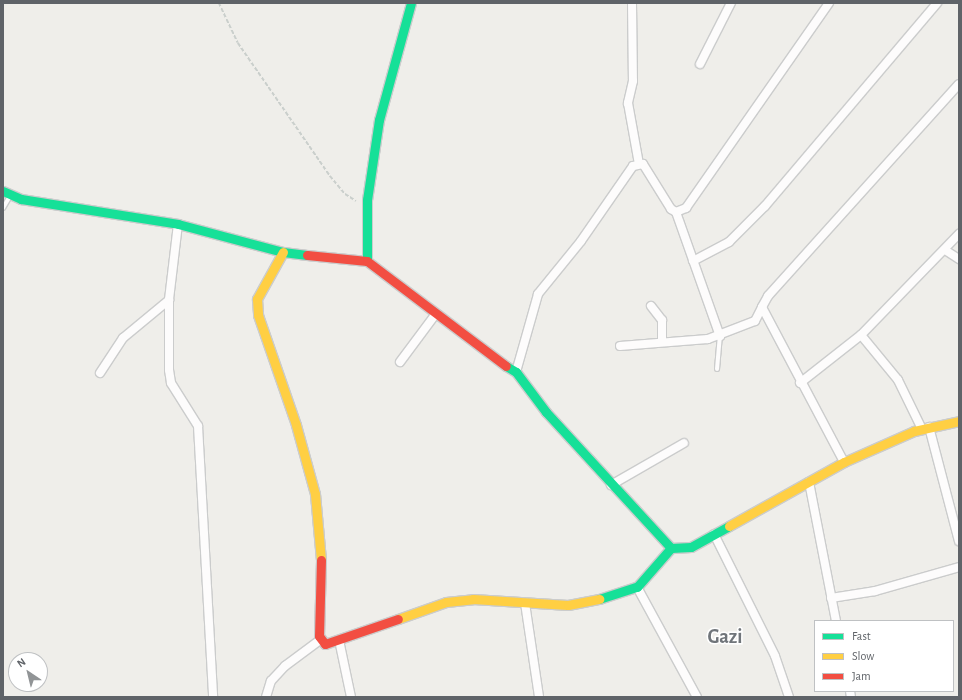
<!DOCTYPE html>
<html>
<head>
<meta charset="utf-8">
<style>
  body { margin:0 }
  #map { position:relative; width:962px; height:700px; overflow:hidden; background:#efeeea; font-family:"Alegreya Sans",sans-serif }
  div>[style] { position:absolute }
  .path>* { height:1.5px; margin-top:-0.75px; transform-origin:0; background:repeating-linear-gradient(90deg,#cacfcc 0 4px,transparent 0 6px) }
  .roads { filter:drop-shadow(1px 0 #cbcccc) drop-shadow(-1px 0 #cbcccc) drop-shadow(0 1px #cbcccc) drop-shadow(0 -1px #cbcccc) }
  .lane>* { height:4px; margin:-2px; padding:0 2px; transform-origin:2px; border-radius:2px; background:#fdfcfc }
  .street>* { height:8px; margin:-4px; padding:0 4px; transform-origin:4px; border-radius:4px; background:#fdfcfc }
  .fast>* { height:9px; margin:-4.5px; padding:0 4.5px; transform-origin:4.5px; border-radius:4.5px; background:#16e098 }
  .slow>* { height:9px; margin:-4.5px; padding:0 4.5px; transform-origin:4.5px; border-radius:4.5px; background:#ffcf43 }
  .jam>* { height:9px; margin:-4.5px; padding:0 4.5px; transform-origin:4.5px; border-radius:4.5px; background:#f24e42 }
  span { translate:-50% -50%; white-space:nowrap; text-align:center; line-height:1.15; -webkit-text-stroke:3px #fff; paint-order:stroke }
  .district-label { font-size:20px; color:#70757a; font-weight:700 }
  .frame { position:absolute; inset:0; border:4px solid #5f6368; pointer-events:none }
  .legend { position:absolute; left:814px; top:620px; width:140px; height:72px; box-sizing:border-box; background:#fff; border:1px solid #bfc1c3; margin:0; padding:5px 7px; list-style:none; font-size:12px; color:#5f6368 }
  .legend li { display:flex; align-items:center; gap:8px; height:20px }
  .legend b { width:20px; border:1px solid #bfc1c3 }
  .north { position:absolute; left:8px; top:652px; width:40px; height:40px; box-sizing:border-box; background:#fff; border:1px solid #bfc1c3; border-radius:50%; rotate:325deg; font-size:11px; font-weight:700; line-height:16px; text-align:center; color:#5f6368 }
  .north::after { content:''; display:block; margin:auto; width:14px; height:18px; background:#919496; clip-path:polygon(50% 0,100% 100%,50% 72%,0 100%) }
</style>
</head>
<body>
<div id="map">
  <div class="path">
    <i style="left:219px;top:3px;width:44px;rotate:64.6deg"></i>
    <i style="left:238px;top:43px;width:162px;rotate:55.3deg"></i>
    <i style="left:330px;top:176px;width:23px;rotate:50deg"></i>
    <i style="left:345px;top:194px;width:13px;rotate:32deg"></i>
  </div>
  <div class="roads">
    <div class="lane">
      <i style="left:3px;top:208px;width:14px;rotate:-60deg"></i>
      <i style="left:717px;top:369px;width:33px;rotate:-85deg"></i>
    </div>
    <div class="street">
      <i style="left:632px;top:3px;width:78px;rotate:89.3deg"></i>
      <i style="left:633px;top:81px;width:23px;rotate:103deg"></i>
      <i style="left:628px;top:103px;width:62px;rotate:79.8deg"></i>
      <i style="left:700px;top:64px;width:68px;rotate:-63.1deg"></i>
      <i style="left:676px;top:212px;width:132px;rotate:70.5deg"></i>
      <i style="left:178px;top:224px;width:77px;rotate:96.8deg"></i>
      <i style="left:169px;top:300px;width:70px;rotate:90deg"></i>
      <i style="left:169px;top:370px;width:13px;rotate:81deg"></i>
      <i style="left:171px;top:383px;width:51px;rotate:57.9deg"></i>
      <i style="left:198px;top:426px;width:271px;rotate:86.8deg"></i>
      <i style="left:945px;top:250px;width:17px;rotate:33deg"></i>
      <i style="left:693px;top:261px;width:41px;rotate:-27.8deg"></i>
      <i style="left:729px;top:242px;width:51px;rotate:-45deg"></i>
      <i style="left:765px;top:206px;width:266px;rotate:-49.7deg"></i>
      <i style="left:651px;top:306px;width:18px;rotate:52deg"></i>
      <i style="left:662px;top:320px;width:22px;rotate:90deg"></i>
      <i style="left:861px;top:335px;width:58px;rotate:50.6deg"></i>
      <i style="left:898px;top:380px;width:55px;rotate:63.9deg"></i>
      <i style="left:620px;top:346px;width:88px;rotate:-4.5deg"></i>
      <i style="left:708px;top:339px;width:50px;rotate:-21deg"></i>
      <i style="left:755px;top:321px;width:16px;rotate:-63deg"></i>
      <i style="left:400px;top:362px;width:59px;rotate:-53.3deg"></i>
      <i style="left:516px;top:372px;width:81px;rotate:-74.2deg"></i>
      <i style="left:538px;top:294px;width:68px;rotate:-50.9deg"></i>
      <i style="left:581px;top:241px;width:91px;rotate:-55.3deg"></i>
      <i style="left:633px;top:166px;width:10px;rotate:-11deg"></i>
      <i style="left:643px;top:164px;width:53px;rotate:58.1deg"></i>
      <i style="left:671px;top:209px;width:6px;rotate:31deg"></i>
      <i style="left:676px;top:212px;width:11px;rotate:-22deg"></i>
      <i style="left:686px;top:208px;width:250px;rotate:-55.1deg"></i>
      <i style="left:100px;top:373px;width:42px;rotate:-56.7deg"></i>
      <i style="left:123px;top:338px;width:60px;rotate:-39.6deg"></i>
      <i style="left:800px;top:383px;width:78px;rotate:-38.2deg"></i>
      <i style="left:861px;top:335px;width:141px;rotate:-45.9deg"></i>
      <i style="left:929px;top:427px;width:118px;rotate:75.3deg"></i>
      <i style="left:844px;top:462px;width:175px;rotate:-117.9deg"></i>
      <i style="left:762px;top:307px;width:13px;rotate:-61deg"></i>
      <i style="left:768px;top:296px;width:285px;rotate:-48deg"></i>
      <i style="left:809px;top:482px;width:142px;rotate:79deg"></i>
      <i style="left:611px;top:485px;width:84px;rotate:-29.9deg"></i>
      <i style="left:714px;top:534px;width:136px;rotate:63.4deg"></i>
      <i style="left:775px;top:656px;width:43px;rotate:71.1deg"></i>
      <i style="left:637px;top:587px;width:125px;rotate:61.4deg"></i>
      <i style="left:831px;top:598px;width:45px;rotate:-9deg"></i>
      <i style="left:875px;top:591px;width:87px;rotate:-15.9deg"></i>
      <i style="left:525px;top:603px;width:95px;rotate:81.5deg"></i>
      <i style="left:339px;top:640px;width:58px;rotate:78.1deg"></i>
      <i style="left:850px;top:691px;width:6px;rotate:81deg"></i>
      <i style="left:266px;top:697px;width:17px;rotate:-73deg"></i>
      <i style="left:271px;top:681px;width:21px;rotate:-47deg"></i>
      <i style="left:285px;top:666px;width:44px;rotate:-36.6deg"></i>
    </div>
    <div class="fast">
      <i style="left:3px;top:191px;width:20px;rotate:24deg"></i>
      <i style="left:21px;top:199px;width:159px;rotate:9deg"></i>
      <i style="left:178px;top:224px;width:109px;rotate:14.9deg"></i>
      <i style="left:283px;top:252px;width:24px;rotate:7deg"></i>
      <i style="left:367px;top:261px;width:61px;rotate:-90deg"></i>
      <i style="left:367px;top:200px;width:81px;rotate:-81.5deg"></i>
      <i style="left:379px;top:120px;width:121px;rotate:-74.7deg"></i>
      <i style="left:506px;top:366px;width:12px;rotate:31deg"></i>
      <i style="left:516px;top:372px;width:50px;rotate:53.1deg"></i>
      <i style="left:546px;top:412px;width:185px;rotate:47.4deg"></i>
      <i style="left:671px;top:548px;width:20px;rotate:-3deg"></i>
      <i style="left:691px;top:547px;width:43px;rotate:-28.9deg"></i>
      <i style="left:599px;top:599px;width:40px;rotate:-18deg"></i>
      <i style="left:637px;top:587px;width:52px;rotate:-48.9deg"></i>
    </div>
    <div class="slow">
      <i style="left:283px;top:252px;width:54px;rotate:119deg"></i>
      <i style="left:257px;top:299px;width:16px;rotate:86deg"></i>
      <i style="left:258px;top:315px;width:116px;rotate:70.9deg"></i>
      <i style="left:296px;top:425px;width:72px;rotate:74.6deg"></i>
      <i style="left:315px;top:494px;width:66px;rotate:84.8deg"></i>
      <i style="left:729px;top:526px;width:132px;rotate:-29.1deg"></i>
      <i style="left:844px;top:462px;width:77px;rotate:-23.9deg"></i>
      <i style="left:914px;top:431px;width:46px;rotate:-12.5deg"></i>
      <i style="left:398px;top:619px;width:51px;rotate:-19.5deg"></i>
      <i style="left:446px;top:602px;width:27px;rotate:-6deg"></i>
      <i style="left:473px;top:599px;width:95px;rotate:3.6deg"></i>
      <i style="left:568px;top:605px;width:32px;rotate:-11deg"></i>
    </div>
    <div class="jam">
      <i style="left:307px;top:255px;width:60px;rotate:5.7deg"></i>
      <i style="left:367px;top:261px;width:174px;rotate:37.1deg"></i>
      <i style="left:321px;top:560px;width:76px;rotate:91.5deg"></i>
      <i style="left:319px;top:636px;width:10px;rotate:53deg"></i>
      <i style="left:325px;top:644px;width:77px;rotate:-18.9deg"></i>
    </div>
  </div>
  <div class="district-label">
    <span style="left:725px;top:637px">Gazi</span>
  </div>
  <div class="frame"></div>
  <ul class="legend">
  <li><b style="height:5px;background:#16e098"></b>Fast</li>
  <li><b style="height:5px;background:#ffcf43"></b>Slow</li>
  <li><b style="height:5px;background:#f24e42"></b>Jam</li>
  </ul>
  <div class="north">N</div>
</div>
</body>
</html>
